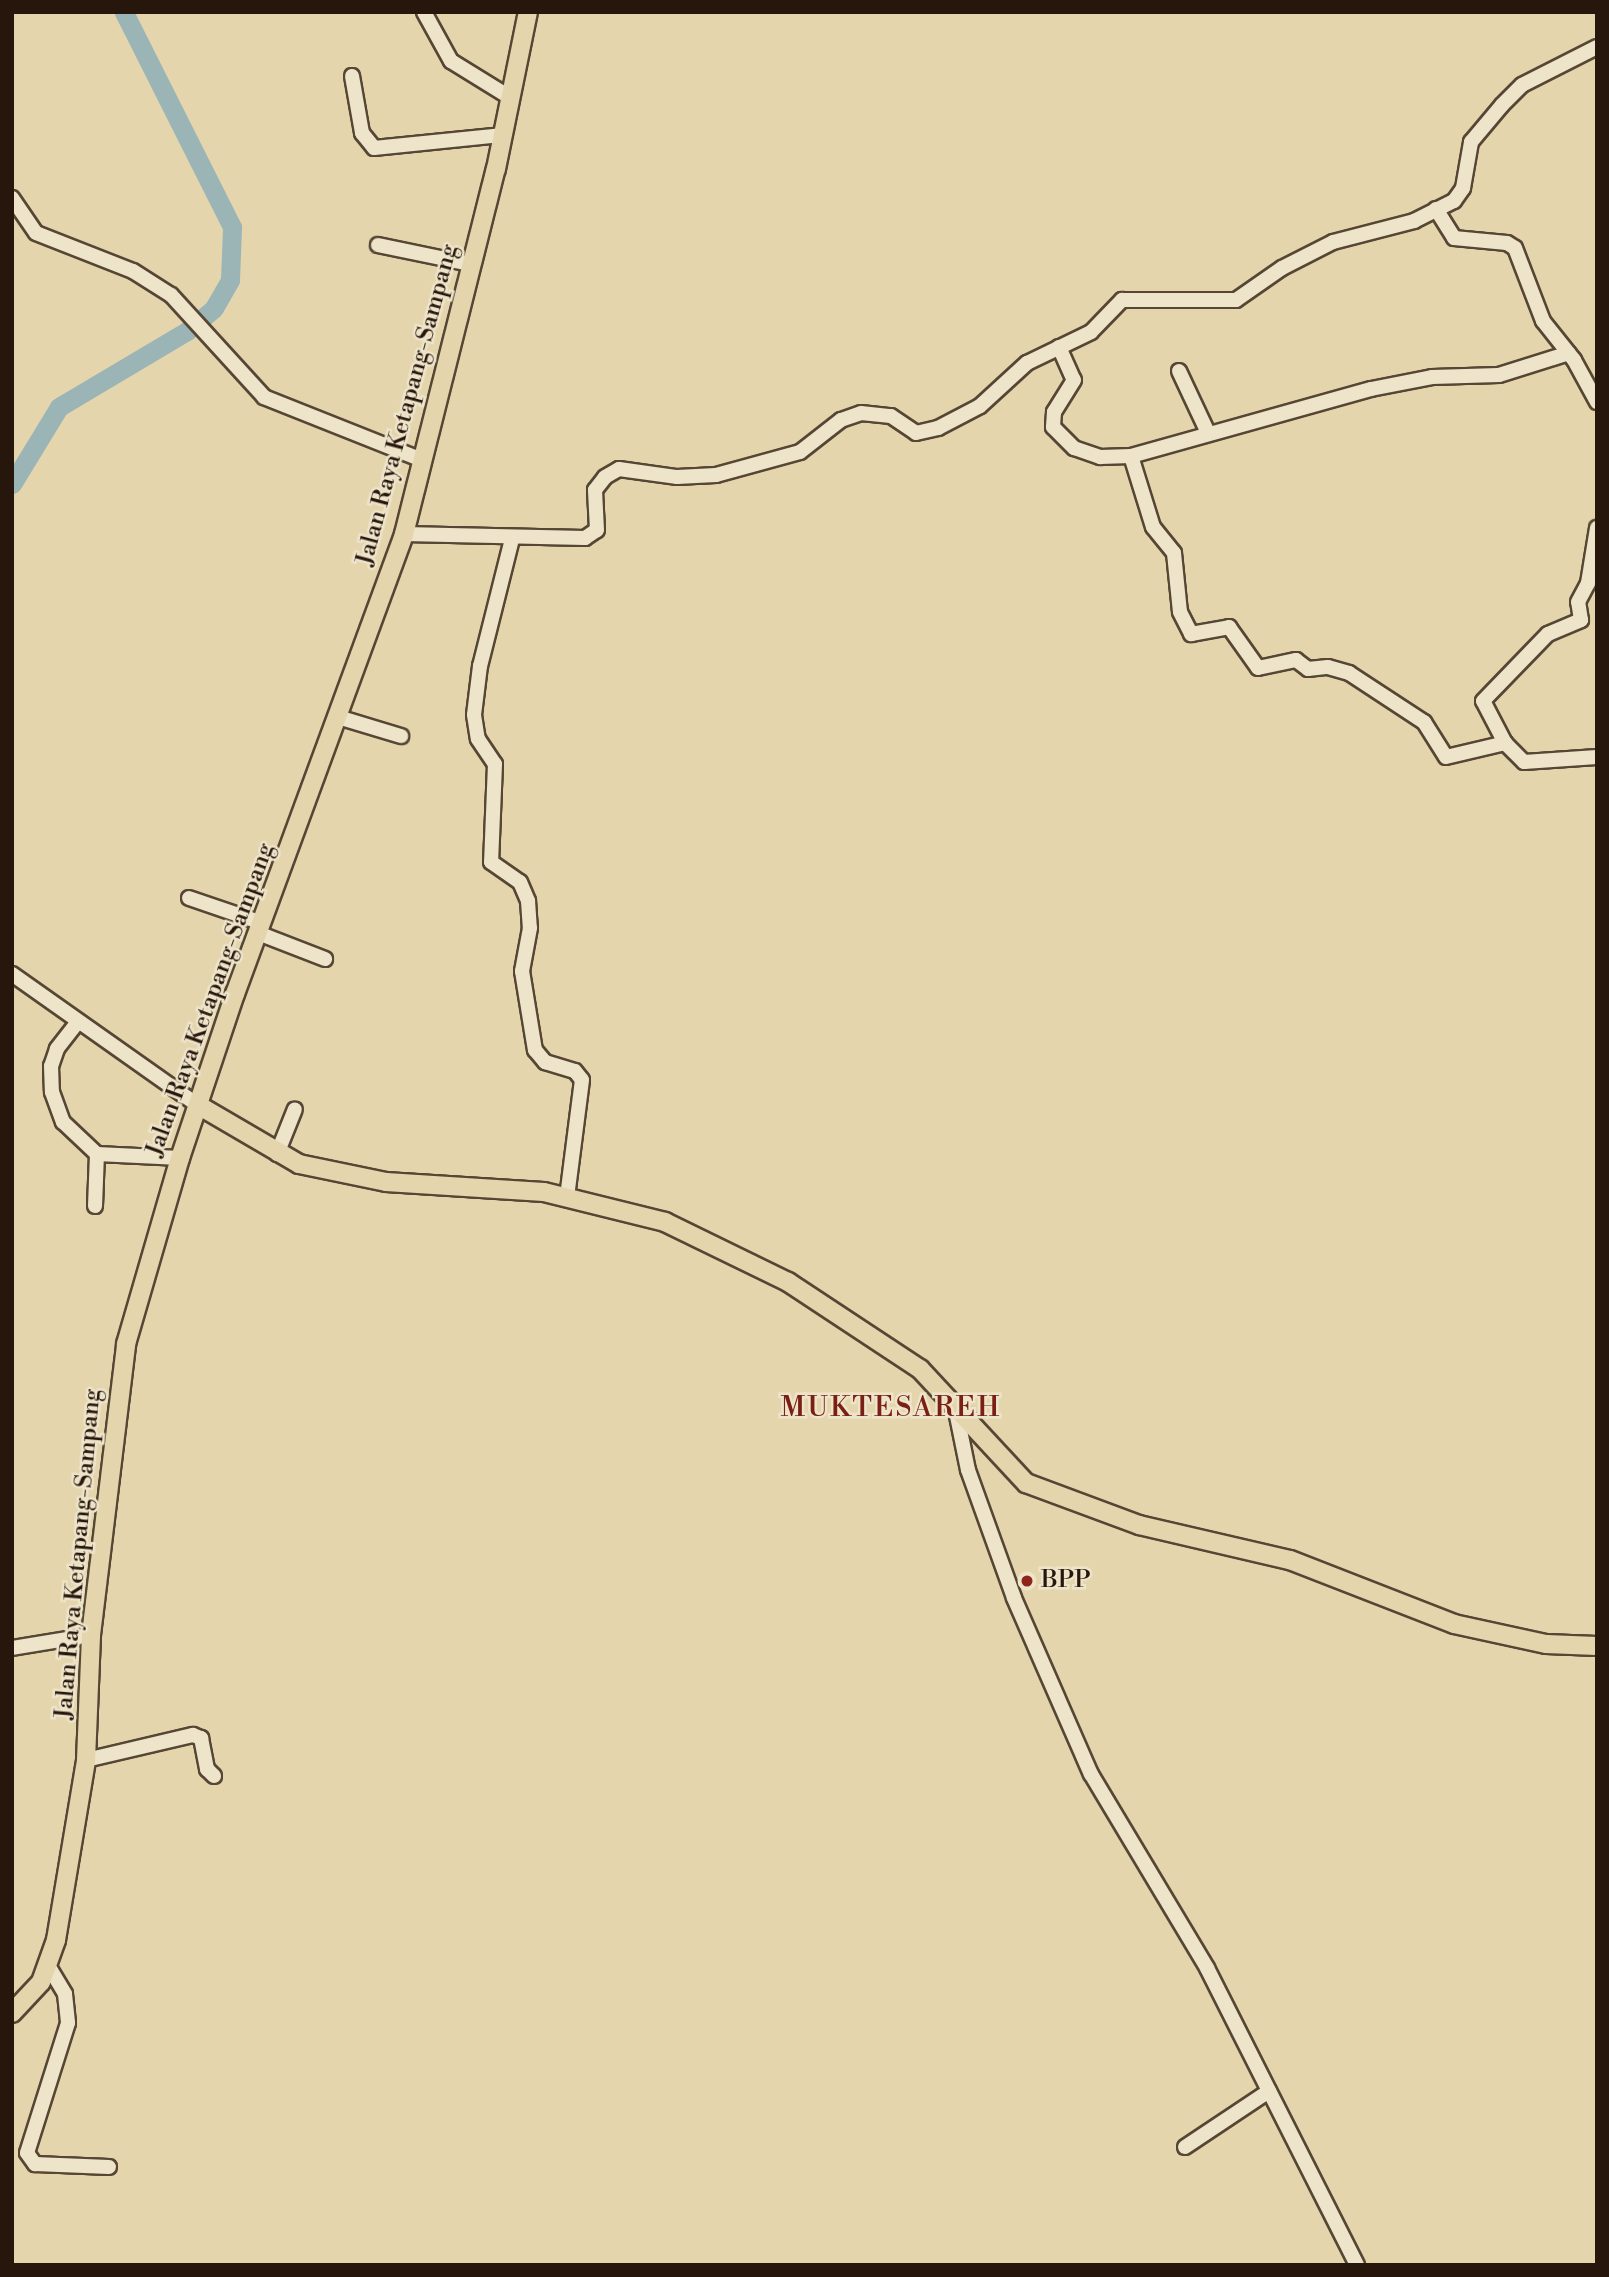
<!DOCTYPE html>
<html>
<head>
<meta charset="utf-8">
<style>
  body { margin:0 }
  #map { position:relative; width:1609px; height:2277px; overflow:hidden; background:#e4d5ad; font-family:"Libre Bodoni",serif }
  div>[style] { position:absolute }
  .river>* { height:19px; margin:-9.5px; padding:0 9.5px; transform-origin:9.5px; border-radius:9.5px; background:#9bb5b6 }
  .roads { filter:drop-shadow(2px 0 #564634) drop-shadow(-2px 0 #564634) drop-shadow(0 2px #564634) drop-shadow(0 -2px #564634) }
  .minor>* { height:14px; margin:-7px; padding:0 7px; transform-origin:7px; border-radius:7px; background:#ede4ca }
  .major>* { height:18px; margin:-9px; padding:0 9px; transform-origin:9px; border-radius:9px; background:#e4d5ad }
  .dots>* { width:19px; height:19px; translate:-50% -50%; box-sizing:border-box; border:4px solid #ede4ca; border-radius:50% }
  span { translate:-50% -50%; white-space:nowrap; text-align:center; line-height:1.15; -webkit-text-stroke:5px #ede4ca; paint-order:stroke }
  .street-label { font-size:24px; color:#26160c }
  .poi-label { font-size:24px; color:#26160c }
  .left { translate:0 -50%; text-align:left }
  .quarter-label { font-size:28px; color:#7a1f14; letter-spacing:2px }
  .frame { position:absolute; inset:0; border:14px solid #26160c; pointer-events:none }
</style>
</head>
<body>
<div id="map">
  <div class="river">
    <i style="left:12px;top:484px;width:90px;rotate:-58.6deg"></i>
    <i style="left:59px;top:407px;width:149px;rotate:-30.7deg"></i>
    <i style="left:187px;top:331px;width:35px;rotate:-40deg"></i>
    <i style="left:214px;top:308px;width:32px;rotate:-60deg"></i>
    <i style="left:230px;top:280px;width:53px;rotate:-87.8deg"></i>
    <i style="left:232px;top:227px;width:241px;rotate:-116.7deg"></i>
  </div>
  <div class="roads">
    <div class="minor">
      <i style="left:424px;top:12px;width:56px;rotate:61.1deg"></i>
      <i style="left:451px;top:61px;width:70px;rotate:31.7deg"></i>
      <i style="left:352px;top:76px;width:58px;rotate:80deg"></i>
      <i style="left:362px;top:133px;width:19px;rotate:51deg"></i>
      <i style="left:374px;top:148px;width:130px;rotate:-5.8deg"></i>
      <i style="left:12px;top:198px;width:42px;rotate:55.6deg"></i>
      <i style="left:36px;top:233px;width:104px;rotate:21.4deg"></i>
      <i style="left:133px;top:271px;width:45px;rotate:32.3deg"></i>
      <i style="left:171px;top:295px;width:138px;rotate:47.6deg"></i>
      <i style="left:264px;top:397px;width:168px;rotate:21.7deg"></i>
      <i style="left:1436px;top:209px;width:34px;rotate:58deg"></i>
      <i style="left:1454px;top:238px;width:53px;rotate:5.4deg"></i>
      <i style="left:1507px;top:243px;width:9px;rotate:32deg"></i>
      <i style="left:1515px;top:248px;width:78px;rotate:69deg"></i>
      <i style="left:1543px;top:321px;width:50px;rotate:51.5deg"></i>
      <i style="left:1574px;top:360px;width:48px;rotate:61.3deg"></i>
      <i style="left:378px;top:245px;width:94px;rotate:11.7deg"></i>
      <i style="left:1059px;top:347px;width:36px;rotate:66deg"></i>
      <i style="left:1074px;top:380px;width:38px;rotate:122deg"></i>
      <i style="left:1054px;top:412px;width:15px;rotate:94deg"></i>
      <i style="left:1053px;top:427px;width:30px;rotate:45deg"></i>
      <i style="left:1074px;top:448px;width:28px;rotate:19deg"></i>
      <i style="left:1100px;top:457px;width:31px;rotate:-2deg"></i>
      <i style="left:1131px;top:456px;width:249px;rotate:-15.6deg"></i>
      <i style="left:1371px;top:389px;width:62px;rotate:-11.1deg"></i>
      <i style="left:1432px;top:377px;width:67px;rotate:-1.7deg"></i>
      <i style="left:1499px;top:375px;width:73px;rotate:-17.4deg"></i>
      <i style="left:1179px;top:371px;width:68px;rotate:64.9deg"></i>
      <i style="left:1131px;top:456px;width:74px;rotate:72.8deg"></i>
      <i style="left:1153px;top:527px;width:33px;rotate:51deg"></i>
      <i style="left:1174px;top:553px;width:59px;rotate:84.2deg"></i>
      <i style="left:1180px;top:612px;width:25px;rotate:63deg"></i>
      <i style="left:1191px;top:634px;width:39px;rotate:-10deg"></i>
      <i style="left:1229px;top:627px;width:50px;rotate:54.7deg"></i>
      <i style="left:1258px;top:668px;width:39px;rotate:-12deg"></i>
      <i style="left:1296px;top:660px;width:15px;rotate:37deg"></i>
      <i style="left:1308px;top:669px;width:20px;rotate:-6deg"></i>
      <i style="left:1328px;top:667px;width:22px;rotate:16deg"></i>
      <i style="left:1349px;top:673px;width:90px;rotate:33.2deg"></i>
      <i style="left:1424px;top:722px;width:41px;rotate:57.8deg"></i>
      <i style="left:1446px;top:757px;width:61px;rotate:-13.3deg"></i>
      <i style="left:1505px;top:743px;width:27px;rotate:45deg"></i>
      <i style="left:1524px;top:762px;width:73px;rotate:-3.9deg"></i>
      <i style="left:404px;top:534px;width:181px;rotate:1.3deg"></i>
      <i style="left:585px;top:538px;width:14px;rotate:-34deg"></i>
      <i style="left:597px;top:530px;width:40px;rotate:-92.9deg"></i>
      <i style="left:595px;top:490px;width:16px;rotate:-52deg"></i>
      <i style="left:605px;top:477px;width:16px;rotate:-30deg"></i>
      <i style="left:619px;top:469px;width:59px;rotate:7.9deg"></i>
      <i style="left:677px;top:477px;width:39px;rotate:-3deg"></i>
      <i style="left:716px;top:475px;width:87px;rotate:-15.3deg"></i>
      <i style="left:800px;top:452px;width:52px;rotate:-38deg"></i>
      <i style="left:841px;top:420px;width:21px;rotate:-19deg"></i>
      <i style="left:861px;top:413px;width:30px;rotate:6deg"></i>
      <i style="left:891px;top:416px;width:30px;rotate:34deg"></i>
      <i style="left:916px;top:433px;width:23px;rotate:-13deg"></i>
      <i style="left:938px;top:428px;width:47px;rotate:-27.6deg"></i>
      <i style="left:980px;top:406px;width:64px;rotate:-42.5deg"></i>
      <i style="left:1027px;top:363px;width:71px;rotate:-25.8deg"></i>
      <i style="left:1091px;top:332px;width:45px;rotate:-45.9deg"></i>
      <i style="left:1122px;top:300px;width:114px"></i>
      <i style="left:1236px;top:300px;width:56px;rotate:-34.8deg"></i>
      <i style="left:1282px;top:268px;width:57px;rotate:-27deg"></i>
      <i style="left:1333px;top:242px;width:84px;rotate:-14.5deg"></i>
      <i style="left:1414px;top:221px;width:45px;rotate:-26.6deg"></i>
      <i style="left:1454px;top:201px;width:16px;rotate:-55deg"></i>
      <i style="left:1463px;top:188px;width:47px;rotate:-80.1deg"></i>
      <i style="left:1471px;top:142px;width:48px;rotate:-50deg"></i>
      <i style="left:1502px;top:105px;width:28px;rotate:-45deg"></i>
      <i style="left:1522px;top:85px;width:84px;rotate:-26.9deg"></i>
      <i style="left:512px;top:539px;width:131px;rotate:104.1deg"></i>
      <i style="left:480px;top:666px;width:49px;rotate:97deg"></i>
      <i style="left:474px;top:715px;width:24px;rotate:81deg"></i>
      <i style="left:478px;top:739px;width:30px;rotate:56deg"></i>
      <i style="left:495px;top:764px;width:98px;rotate:92.3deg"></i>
      <i style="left:491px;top:862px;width:35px;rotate:35deg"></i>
      <i style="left:520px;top:882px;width:21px;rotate:67deg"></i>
      <i style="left:528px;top:901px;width:27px;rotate:86deg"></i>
      <i style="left:530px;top:928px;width:44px;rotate:100.5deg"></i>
      <i style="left:522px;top:971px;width:80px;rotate:80.7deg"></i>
      <i style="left:535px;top:1050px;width:16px;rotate:50deg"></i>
      <i style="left:545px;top:1062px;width:31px;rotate:17deg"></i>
      <i style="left:575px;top:1071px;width:11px;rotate:52deg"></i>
      <i style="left:582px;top:1080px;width:118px;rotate:97.3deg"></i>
      <i style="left:338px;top:717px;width:66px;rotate:16.8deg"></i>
      <i style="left:1505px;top:743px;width:47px;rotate:-117.6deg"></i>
      <i style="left:1483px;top:701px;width:93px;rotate:-45.9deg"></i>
      <i style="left:1548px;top:634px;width:36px;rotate:-23deg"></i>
      <i style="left:1581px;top:620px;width:18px;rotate:-99deg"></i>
      <i style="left:1578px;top:602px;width:21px;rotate:-62deg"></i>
      <i style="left:1588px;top:583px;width:56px;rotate:-80.7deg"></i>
      <i style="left:189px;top:898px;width:77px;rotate:18.9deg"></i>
      <i style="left:258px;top:933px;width:72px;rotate:21.2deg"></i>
      <i style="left:12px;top:974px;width:228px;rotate:35.2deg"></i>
      <i style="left:77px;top:1023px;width:33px;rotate:128deg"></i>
      <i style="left:57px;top:1049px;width:18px;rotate:109deg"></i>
      <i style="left:51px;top:1066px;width:26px;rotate:88deg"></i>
      <i style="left:52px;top:1092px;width:32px;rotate:70deg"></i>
      <i style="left:63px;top:1122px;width:47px;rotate:43.3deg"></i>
      <i style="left:97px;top:1154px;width:83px;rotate:2.8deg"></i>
      <i style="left:277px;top:1154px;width:48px;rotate:-68.2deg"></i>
      <i style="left:95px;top:1206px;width:52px;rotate:-87.8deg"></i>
      <i style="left:956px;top:1411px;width:60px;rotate:78.5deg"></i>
      <i style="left:968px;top:1470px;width:136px;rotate:70.2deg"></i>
      <i style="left:1014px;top:1598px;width:192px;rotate:66.4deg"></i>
      <i style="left:1091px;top:1774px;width:226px;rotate:59.1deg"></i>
      <i style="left:1207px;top:1968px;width:333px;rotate:63.2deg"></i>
      <i style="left:12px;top:1648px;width:80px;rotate:-9.3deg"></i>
      <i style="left:86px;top:1760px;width:110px;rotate:-13.2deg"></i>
      <i style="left:193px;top:1735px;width:9px;rotate:21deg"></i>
      <i style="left:201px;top:1738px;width:32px;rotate:79deg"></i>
      <i style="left:207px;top:1769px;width:10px;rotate:45deg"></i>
      <i style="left:49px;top:1967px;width:31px;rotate:59deg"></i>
      <i style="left:65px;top:1994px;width:29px;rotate:84deg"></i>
      <i style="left:68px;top:2023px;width:136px;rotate:107.5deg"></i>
      <i style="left:27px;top:2153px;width:14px;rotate:54deg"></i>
      <i style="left:35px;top:2164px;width:74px;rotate:2.3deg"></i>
      <i style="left:1185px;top:2147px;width:101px;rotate:-33.7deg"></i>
    </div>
    <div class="major">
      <i style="left:198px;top:1105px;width:117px;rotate:30.3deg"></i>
      <i style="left:299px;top:1164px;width:89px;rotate:11.7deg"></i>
      <i style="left:386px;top:1182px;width:158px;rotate:3.6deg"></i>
      <i style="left:544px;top:1192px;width:125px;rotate:13.9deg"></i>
      <i style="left:665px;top:1222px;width:137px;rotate:26deg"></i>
      <i style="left:788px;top:1282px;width:158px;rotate:33.4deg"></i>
      <i style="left:920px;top:1369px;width:156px;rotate:47.1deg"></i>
      <i style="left:1026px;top:1483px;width:121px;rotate:20.4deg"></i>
      <i style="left:1139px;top:1525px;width:155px;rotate:13.1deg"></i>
      <i style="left:1290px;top:1560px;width:176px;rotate:21.3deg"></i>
      <i style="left:1454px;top:1624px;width:94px;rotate:12.3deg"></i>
      <i style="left:1546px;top:1644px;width:51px;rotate:2.2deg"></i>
      <i style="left:12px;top:2013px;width:42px;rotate:-46.9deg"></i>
      <i style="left:41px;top:1982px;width:45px;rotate:-70.3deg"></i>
      <i style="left:56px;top:1940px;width:182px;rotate:-80.5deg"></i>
      <i style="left:86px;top:1760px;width:125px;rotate:-87.7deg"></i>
      <i style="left:91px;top:1635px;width:293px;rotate:-83.1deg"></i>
      <i style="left:126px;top:1344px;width:194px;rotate:-73.8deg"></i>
      <i style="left:180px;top:1158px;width:173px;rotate:-71.5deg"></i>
      <i style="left:235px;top:994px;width:490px;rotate:-69.8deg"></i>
      <i style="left:404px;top:534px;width:376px;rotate:-75.9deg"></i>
      <i style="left:496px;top:169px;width:160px;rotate:-78.5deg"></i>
    </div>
  </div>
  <div class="dots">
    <i style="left:1027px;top:1581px;background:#8f2418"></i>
  </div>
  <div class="street-label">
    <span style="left:408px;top:405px;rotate:-75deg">Jalan Raya Ketapang-Sampang</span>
    <span style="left:211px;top:1000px;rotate:-70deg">Jalan Raya Ketapang-Sampang</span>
    <span style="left:79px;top:1554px;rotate:-85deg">Jalan Raya Ketapang-Sampang</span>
  </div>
  <div class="poi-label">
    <span class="left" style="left:1041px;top:1581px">BPP</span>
  </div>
  <div class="quarter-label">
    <span style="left:891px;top:1408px">MUKTESAREH</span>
  </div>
  <div class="frame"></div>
</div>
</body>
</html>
